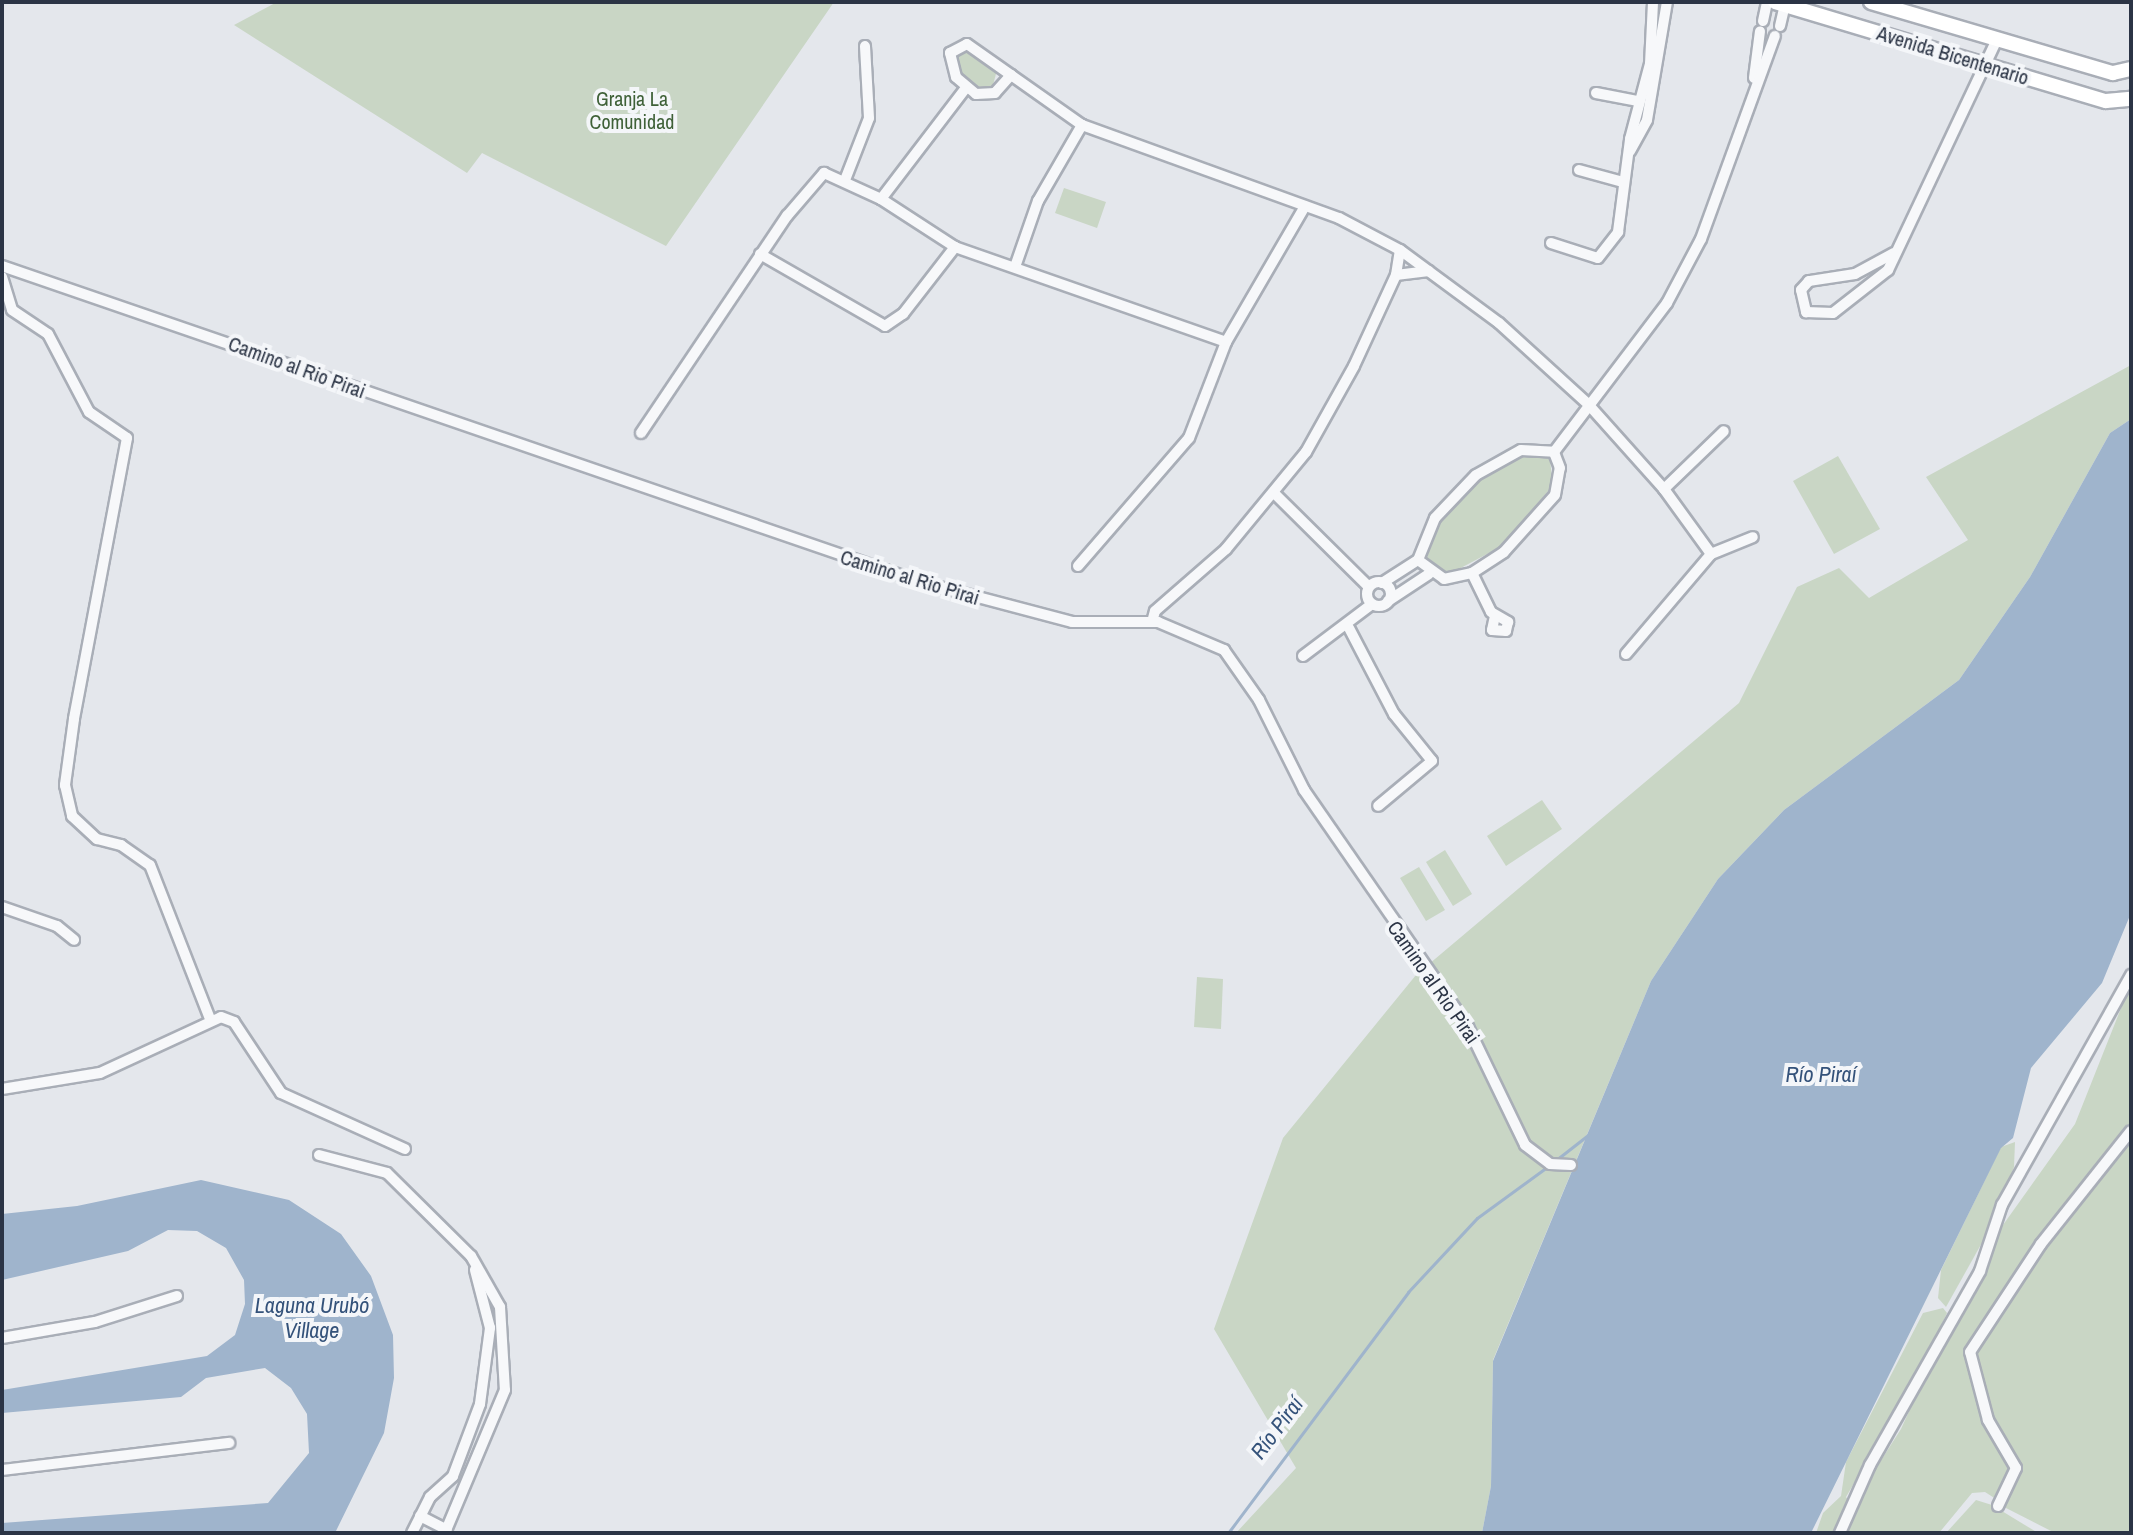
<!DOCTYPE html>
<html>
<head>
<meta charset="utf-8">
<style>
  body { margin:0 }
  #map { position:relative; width:2133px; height:1535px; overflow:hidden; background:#e4e7ec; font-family:"Archivo Narrow",sans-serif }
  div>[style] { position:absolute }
  .green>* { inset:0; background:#c9d6c5 }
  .water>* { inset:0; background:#9fb4cc }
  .stream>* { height:3px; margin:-1.5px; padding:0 1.5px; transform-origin:1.5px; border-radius:1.5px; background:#9fb4cc }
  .roads { filter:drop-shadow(2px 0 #a9aeb7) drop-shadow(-2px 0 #a9aeb7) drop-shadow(0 2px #a9aeb7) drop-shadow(0 -2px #a9aeb7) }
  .street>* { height:10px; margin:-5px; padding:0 5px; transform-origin:5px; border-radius:5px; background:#f7f8fa }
  .street>.ring { margin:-5px; padding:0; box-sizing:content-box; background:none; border:10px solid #f7f8fa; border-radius:50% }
  .secondary>* { height:14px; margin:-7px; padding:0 7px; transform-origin:7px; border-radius:7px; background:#fff }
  span { translate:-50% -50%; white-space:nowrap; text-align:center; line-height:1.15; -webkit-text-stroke:8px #f4f6f9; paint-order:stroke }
  .street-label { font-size:20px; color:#2b3445 }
  .park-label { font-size:20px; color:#3f6138 }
  .water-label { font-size:22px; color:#34527a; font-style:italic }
  .frame { position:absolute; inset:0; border:4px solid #2b3445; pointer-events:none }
</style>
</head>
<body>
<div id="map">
  <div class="green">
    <i style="clip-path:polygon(277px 2px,834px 2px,666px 246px,482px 153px,467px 173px,234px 25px)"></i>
    <i style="clip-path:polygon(965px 50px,997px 70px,992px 89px,980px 88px,955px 68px,956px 54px)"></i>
    <i style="clip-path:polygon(1064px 188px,1106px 202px,1097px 228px,1055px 213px)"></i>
    <i style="clip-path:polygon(2131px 365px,2131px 419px,2110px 433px,2030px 577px,1959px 680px,1784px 810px,1718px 879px,1651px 981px,1493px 1360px,1491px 1486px,1482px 1533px,1236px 1533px,1296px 1468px,1214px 1329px,1283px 1138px,1416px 975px,1739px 703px,1797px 587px,1839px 568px,1869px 598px,1968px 540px,1926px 477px)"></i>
    <i style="clip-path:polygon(1542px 453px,1550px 460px,1553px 485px,1504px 545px,1457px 570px,1437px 572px,1425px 563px,1441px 517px,1483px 474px,1518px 454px)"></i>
    <i style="clip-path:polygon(1838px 456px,1880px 529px,1834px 554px,1793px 481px)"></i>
    <i style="clip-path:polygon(1542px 800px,1562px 829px,1506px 866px,1487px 836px)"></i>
    <i style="clip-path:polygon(1445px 850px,1472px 894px,1453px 906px,1426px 862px)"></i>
    <i style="clip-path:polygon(1419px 867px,1445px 910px,1426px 921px,1400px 878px)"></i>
    <i style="clip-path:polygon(1197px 977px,1223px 979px,1221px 1029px,1194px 1027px)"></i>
    <i style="clip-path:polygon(2131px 983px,2131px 1127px,1967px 1354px,1978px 1399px,2013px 1470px,1999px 1501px,1985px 1492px,1972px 1493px,1939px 1533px,1816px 1533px,1823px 1513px,1841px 1496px,1846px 1462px,1923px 1313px,1943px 1308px,1947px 1313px,1921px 1368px,1846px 1497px,1852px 1506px,1901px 1429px,1978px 1260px,2075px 1124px)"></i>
    <i style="clip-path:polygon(2131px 1137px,2131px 1533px,2055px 1533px,2004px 1507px,2020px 1469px,1993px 1424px,1973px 1353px,2043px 1247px)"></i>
    <i style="clip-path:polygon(2015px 1142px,2014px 1167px,1993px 1223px,1946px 1307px,1938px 1298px,1941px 1270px,2001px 1147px)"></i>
    <i style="clip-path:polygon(1976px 1500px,1992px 1505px,2038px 1533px,1946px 1533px)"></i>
  </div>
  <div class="water">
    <i style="clip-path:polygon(2131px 419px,2131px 913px,2102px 983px,2031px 1068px,2013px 1138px,2001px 1148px,1811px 1533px,1482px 1533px,1491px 1486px,1493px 1361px,1651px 981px,1718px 879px,1784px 810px,1959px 680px,2030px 577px,2110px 433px)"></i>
    <i style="clip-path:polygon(201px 1180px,289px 1200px,341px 1234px,371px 1276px,393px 1335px,394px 1378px,384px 1433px,335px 1533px,2px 1533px,2px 1523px,268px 1503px,309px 1453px,307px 1414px,291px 1388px,265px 1368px,206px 1378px,181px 1397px,2px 1413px,2px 1390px,207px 1356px,235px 1335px,245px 1304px,244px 1280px,226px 1248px,197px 1231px,168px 1230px,128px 1251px,2px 1280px,2px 1214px,77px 1206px)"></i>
  </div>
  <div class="stream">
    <i style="left:1556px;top:1160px;width:41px;rotate:-38deg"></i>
    <i style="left:1228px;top:1533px;width:301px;rotate:-53.2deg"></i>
    <i style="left:1408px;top:1292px;width:101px;rotate:-47deg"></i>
    <i style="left:1477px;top:1218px;width:87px;rotate:-36.1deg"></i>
  </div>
  <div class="roads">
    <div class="street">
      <i style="left:1763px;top:21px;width:19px;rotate:-78deg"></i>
      <i style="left:1780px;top:26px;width:22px;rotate:-77deg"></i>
      <i style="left:1011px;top:75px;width:24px;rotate:132deg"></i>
      <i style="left:995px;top:93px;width:19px;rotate:177deg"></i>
      <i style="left:976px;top:94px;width:26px;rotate:-140deg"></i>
      <i style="left:956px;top:77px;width:25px;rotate:-104deg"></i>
      <i style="left:950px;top:53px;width:19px;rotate:-28deg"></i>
      <i style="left:967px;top:44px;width:54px;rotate:35.2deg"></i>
      <i style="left:1011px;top:75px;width:87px;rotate:35.2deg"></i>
      <i style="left:1082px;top:125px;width:273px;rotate:19.9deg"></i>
      <i style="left:1339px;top:218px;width:69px;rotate:27.7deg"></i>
      <i style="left:1400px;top:250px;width:123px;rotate:36.4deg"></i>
      <i style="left:1499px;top:323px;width:120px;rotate:42.3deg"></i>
      <i style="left:1588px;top:404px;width:114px;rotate:48.2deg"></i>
      <i style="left:1664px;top:489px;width:80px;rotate:54.1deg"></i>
      <i style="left:1754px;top:78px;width:47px;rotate:-82.7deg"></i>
      <i style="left:1596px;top:93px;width:43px;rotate:10.8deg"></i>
      <i style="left:1630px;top:151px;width:35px;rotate:-61deg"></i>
      <i style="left:1647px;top:120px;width:120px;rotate:-80.4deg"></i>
      <i style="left:1579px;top:170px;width:46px;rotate:15.3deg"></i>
      <i style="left:845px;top:180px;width:66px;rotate:-68.8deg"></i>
      <i style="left:869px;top:118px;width:72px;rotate:-93.2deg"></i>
      <i style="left:881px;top:199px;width:140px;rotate:-52.6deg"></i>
      <i style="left:1551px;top:243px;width:49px;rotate:17.7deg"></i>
      <i style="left:1598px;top:258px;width:33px;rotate:-52deg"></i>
      <i style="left:1618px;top:232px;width:94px;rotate:-82.6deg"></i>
      <i style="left:1630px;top:139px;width:78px;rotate:-75.1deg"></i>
      <i style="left:1650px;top:64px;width:62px;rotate:-87.2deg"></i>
      <i style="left:1894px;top:253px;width:44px;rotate:151.7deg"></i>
      <i style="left:1855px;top:274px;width:47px;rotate:171.3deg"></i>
      <i style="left:1809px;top:281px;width:12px;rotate:132deg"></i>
      <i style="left:1801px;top:290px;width:23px;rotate:77deg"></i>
      <i style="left:1806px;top:312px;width:27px;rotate:2deg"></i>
      <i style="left:1833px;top:313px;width:70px;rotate:-38deg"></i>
      <i style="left:1888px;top:270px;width:255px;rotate:-64.7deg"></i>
      <i style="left:760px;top:254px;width:144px;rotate:29.9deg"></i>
      <i style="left:885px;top:326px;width:22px;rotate:-34deg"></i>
      <i style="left:903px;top:314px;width:85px;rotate:-52.2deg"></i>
      <i style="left:1016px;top:264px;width:67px;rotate:-70.8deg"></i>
      <i style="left:1038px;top:201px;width:88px;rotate:-59.9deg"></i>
      <i style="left:2px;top:266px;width:972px;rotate:18.98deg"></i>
      <i style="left:921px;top:582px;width:156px;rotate:14.8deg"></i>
      <i style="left:1072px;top:622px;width:86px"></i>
      <i style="left:1158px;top:622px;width:72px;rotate:23deg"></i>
      <i style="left:1224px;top:650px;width:61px;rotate:55deg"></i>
      <i style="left:1259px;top:700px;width:101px;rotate:63.4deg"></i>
      <i style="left:1304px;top:790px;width:288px;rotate:55.3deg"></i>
      <i style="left:1468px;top:1027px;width:131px;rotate:64.2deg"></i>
      <i style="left:1525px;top:1145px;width:31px;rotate:37deg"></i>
      <i style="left:1550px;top:1164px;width:21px;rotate:3deg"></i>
      <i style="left:1396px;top:275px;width:33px;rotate:-7deg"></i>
      <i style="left:2px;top:277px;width:34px;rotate:73deg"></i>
      <i style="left:12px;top:310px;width:43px;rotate:33.7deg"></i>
      <i style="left:48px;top:334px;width:88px;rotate:62.3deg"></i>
      <i style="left:89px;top:412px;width:46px;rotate:34.4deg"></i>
      <i style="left:127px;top:438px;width:286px;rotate:100.7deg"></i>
      <i style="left:74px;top:719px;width:67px;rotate:97.8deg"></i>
      <i style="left:65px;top:785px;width:32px;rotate:77deg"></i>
      <i style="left:72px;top:816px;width:34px;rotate:43deg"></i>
      <i style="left:97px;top:839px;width:25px;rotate:14deg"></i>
      <i style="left:121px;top:845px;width:35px;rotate:35deg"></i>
      <i style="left:150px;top:865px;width:165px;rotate:68.7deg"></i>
      <i style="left:641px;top:433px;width:262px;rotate:-56.1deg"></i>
      <i style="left:787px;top:216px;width:57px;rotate:-49.3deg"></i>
      <i style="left:824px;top:173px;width:63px;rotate:24.5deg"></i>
      <i style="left:881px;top:199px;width:88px;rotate:33deg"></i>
      <i style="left:955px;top:247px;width:287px;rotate:19.3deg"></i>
      <i style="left:1554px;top:452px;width:187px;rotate:-52.8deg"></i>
      <i style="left:1667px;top:303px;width:72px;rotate:-62deg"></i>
      <i style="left:1701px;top:239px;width:216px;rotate:-70deg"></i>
      <i style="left:1664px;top:489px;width:83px;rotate:-44deg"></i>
      <i style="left:1275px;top:494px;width:132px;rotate:44.7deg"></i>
      <i style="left:1418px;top:560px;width:32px;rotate:36deg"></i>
      <i style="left:1444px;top:579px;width:29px;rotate:-12deg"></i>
      <i style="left:1472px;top:573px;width:38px;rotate:-33deg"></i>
      <i style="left:1504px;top:552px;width:76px;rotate:-48.2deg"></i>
      <i style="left:1555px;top:495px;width:27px;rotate:-80deg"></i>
      <i style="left:1560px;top:468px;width:17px;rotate:-111deg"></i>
      <i style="left:1078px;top:566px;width:169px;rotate:-49.1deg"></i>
      <i style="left:1189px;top:438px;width:103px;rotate:-68.9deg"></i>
      <i style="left:1226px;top:342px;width:157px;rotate:-59.8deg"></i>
      <i style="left:1472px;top:573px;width:43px;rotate:64deg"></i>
      <i style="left:1491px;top:612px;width:20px;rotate:30deg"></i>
      <i style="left:1508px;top:622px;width:9px;rotate:103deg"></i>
      <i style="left:1506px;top:631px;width:14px;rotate:-176deg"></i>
      <i style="left:1492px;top:630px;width:14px;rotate:-78deg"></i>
      <i class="ring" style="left:1367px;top:582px;width:14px;height:14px"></i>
      <i style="left:1382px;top:583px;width:43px;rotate:-32.6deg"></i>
      <i style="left:1418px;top:560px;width:45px;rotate:-68deg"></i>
      <i style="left:1435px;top:518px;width:59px;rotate:-46.4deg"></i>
      <i style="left:1476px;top:475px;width:51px;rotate:-29.1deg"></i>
      <i style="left:1521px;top:450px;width:33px;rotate:3deg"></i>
      <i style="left:1388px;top:601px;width:49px;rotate:-33.4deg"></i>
      <i style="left:1152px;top:622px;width:11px;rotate:-75deg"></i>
      <i style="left:1155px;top:611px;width:94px;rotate:-41.1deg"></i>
      <i style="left:1226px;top:549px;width:126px;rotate:-50.5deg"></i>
      <i style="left:1306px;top:452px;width:98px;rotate:-60.8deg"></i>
      <i style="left:1354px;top:366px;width:100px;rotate:-65.2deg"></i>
      <i style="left:1396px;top:275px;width:25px;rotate:-81deg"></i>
      <i style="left:1349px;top:628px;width:97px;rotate:62.4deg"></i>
      <i style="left:1394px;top:714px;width:60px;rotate:51deg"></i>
      <i style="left:1432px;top:761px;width:70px;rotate:140.2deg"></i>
      <i style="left:1626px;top:654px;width:131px;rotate:-49.6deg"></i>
      <i style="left:1711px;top:554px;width:45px;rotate:-22deg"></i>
      <i style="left:1303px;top:656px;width:86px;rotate:-37deg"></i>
      <i style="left:2px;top:907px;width:58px;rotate:19.1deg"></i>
      <i style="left:57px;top:926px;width:22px;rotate:39deg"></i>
      <i style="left:2px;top:1089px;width:99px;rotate:-9.3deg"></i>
      <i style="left:100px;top:1073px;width:133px;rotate:-24.8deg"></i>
      <i style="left:221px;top:1017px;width:14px;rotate:21deg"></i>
      <i style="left:234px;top:1022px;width:85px;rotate:56.5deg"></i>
      <i style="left:281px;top:1093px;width:136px;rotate:24.3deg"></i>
      <i style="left:319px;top:1155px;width:70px;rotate:14.8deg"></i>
      <i style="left:387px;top:1173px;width:118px;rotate:44.7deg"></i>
      <i style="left:471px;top:1256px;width:59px;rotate:60.4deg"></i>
      <i style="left:500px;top:1307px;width:83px;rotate:86.6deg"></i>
      <i style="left:505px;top:1390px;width:155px;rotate:112.8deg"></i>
      <i style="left:2px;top:1338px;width:94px;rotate:-9.8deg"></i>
      <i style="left:95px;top:1322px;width:86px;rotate:-17.6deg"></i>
      <i style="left:2px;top:1470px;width:229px;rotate:-6.8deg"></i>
      <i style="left:1998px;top:1506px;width:42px;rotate:-64.7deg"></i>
      <i style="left:2016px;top:1468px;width:56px;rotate:-120.3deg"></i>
      <i style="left:1988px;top:1420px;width:70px;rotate:-104.8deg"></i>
      <i style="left:1970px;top:1352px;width:129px;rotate:-56.7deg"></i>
      <i style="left:2041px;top:1244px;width:144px;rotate:-51.5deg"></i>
      <i style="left:420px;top:1516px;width:30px;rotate:27deg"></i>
      <i style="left:412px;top:1533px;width:40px;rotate:-63.4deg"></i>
      <i style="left:430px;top:1497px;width:31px;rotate:-42deg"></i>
      <i style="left:453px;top:1476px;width:77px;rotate:-69.4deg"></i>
      <i style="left:480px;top:1404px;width:77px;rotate:-82.5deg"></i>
      <i style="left:490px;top:1328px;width:60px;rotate:-104.5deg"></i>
      <i style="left:1840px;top:1533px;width:74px;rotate:-66.2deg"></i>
      <i style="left:1870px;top:1465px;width:223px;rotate:-60.4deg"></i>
      <i style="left:1980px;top:1271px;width:70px;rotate:-71.6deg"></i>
      <i style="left:2002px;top:1205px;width:264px;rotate:-60.7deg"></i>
    </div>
    <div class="secondary">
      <i style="left:1775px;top:2px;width:345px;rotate:16.7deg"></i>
      <i style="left:2106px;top:101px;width:25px;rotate:-5deg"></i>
      <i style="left:1871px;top:2px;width:252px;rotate:16.4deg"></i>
      <i style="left:2113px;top:73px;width:18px;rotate:-13deg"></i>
    </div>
  </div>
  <div class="street-label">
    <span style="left:1953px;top:55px;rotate:17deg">Avenida Bicentenario</span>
    <span style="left:297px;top:367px;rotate:20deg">Camino al Rio Pirai</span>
    <span style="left:910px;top:577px;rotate:17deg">Camino al Rio Pirai</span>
    <span style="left:1434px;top:982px;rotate:55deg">Camino al Rio Pirai</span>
  </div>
  <div class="park-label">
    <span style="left:632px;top:110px">Granja La<br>Comunidad</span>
  </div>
  <div class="water-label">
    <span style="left:1821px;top:1075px">Río Piraí</span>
    <span style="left:312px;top:1318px">Laguna Urubó<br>Village</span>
    <span style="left:1277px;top:1428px;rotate:-53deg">Río Piraí</span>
  </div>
  <div class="frame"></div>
</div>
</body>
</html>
